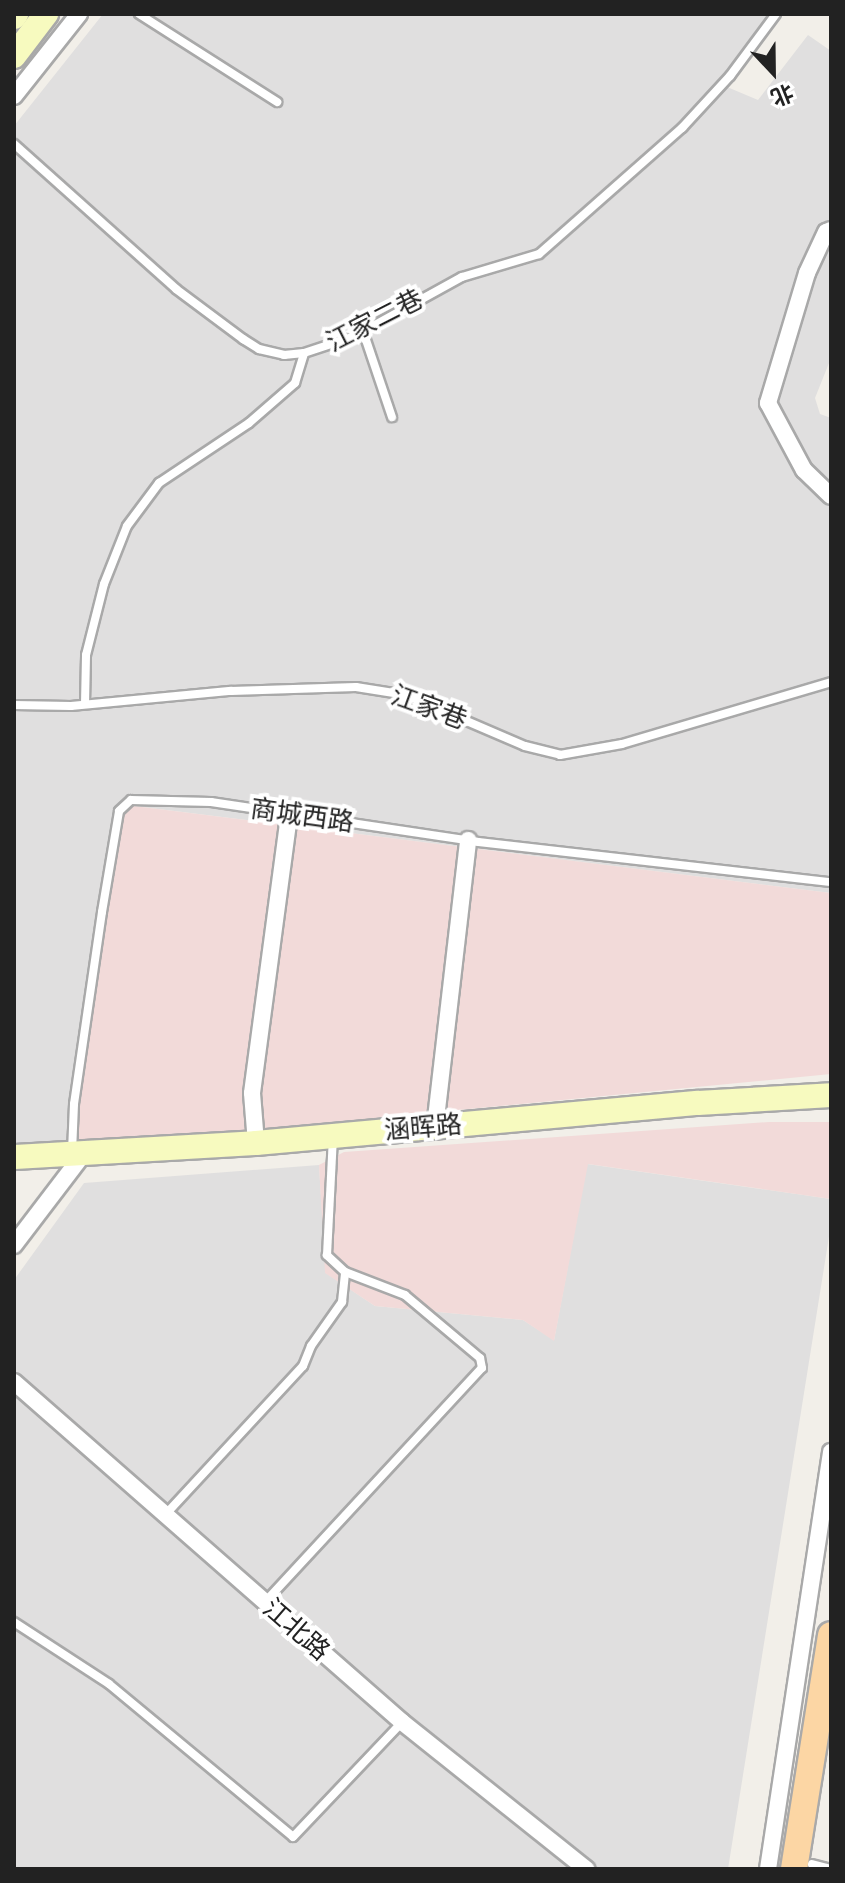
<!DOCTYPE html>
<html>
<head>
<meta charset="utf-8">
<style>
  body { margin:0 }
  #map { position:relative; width:845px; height:1883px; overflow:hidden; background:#f2efe9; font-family:"DM Sans","Noto Sans SC",sans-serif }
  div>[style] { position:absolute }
  .residential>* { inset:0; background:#e0dfdf }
  .commercial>* { inset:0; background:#f2dad9 }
  .roads { filter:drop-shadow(2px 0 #a9a9a9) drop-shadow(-2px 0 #a9a9a9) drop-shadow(0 2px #a9a9a9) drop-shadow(0 -2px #a9a9a9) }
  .lane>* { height:8px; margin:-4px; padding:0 4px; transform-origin:4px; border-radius:4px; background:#fff }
  .street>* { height:16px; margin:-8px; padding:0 8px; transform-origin:8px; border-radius:8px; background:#fff }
  .secondary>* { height:24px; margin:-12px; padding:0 12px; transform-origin:12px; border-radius:12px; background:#f7fabf }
  .primary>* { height:26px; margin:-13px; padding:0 13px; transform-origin:13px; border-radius:13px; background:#fcd6a4 }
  span { translate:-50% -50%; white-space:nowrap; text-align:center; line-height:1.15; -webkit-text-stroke:8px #fff; paint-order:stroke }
  .street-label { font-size:26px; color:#222 }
  .frame { position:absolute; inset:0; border:16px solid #222; pointer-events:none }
  .north { position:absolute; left:733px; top:32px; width:80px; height:80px; -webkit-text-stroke:6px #fff; paint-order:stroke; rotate:158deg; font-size:22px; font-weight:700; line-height:32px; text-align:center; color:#222 }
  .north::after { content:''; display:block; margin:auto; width:28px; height:36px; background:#222; clip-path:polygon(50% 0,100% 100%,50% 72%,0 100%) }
</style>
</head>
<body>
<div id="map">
  <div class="residential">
    <i style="clip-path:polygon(103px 14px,769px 14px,720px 84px,758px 100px,808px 35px,831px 51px,831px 358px,815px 398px,820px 414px,831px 418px,831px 893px,119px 804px,74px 1147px,14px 1150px,14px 126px)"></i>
    <i style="clip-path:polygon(587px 1164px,831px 1199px,831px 1224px,728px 1869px,14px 1869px,14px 1280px,84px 1183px,319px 1165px,326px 1273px,375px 1306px,523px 1320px,554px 1340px)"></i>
  </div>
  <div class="commercial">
    <i style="clip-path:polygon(118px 804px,831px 893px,831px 1074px,74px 1147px)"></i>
    <i style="clip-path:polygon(769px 1122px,831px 1122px,831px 1199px,588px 1164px,554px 1341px,523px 1320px,375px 1306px,325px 1273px,319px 1165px,344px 1152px)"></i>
  </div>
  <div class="roads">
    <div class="lane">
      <i style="left:139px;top:14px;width:164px;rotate:32.5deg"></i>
      <i style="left:14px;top:144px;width:217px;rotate:41.8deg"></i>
      <i style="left:176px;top:289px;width:84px;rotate:36.7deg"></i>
      <i style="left:243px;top:339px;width:19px;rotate:32deg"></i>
      <i style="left:259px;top:349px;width:26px;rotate:13deg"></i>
      <i style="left:284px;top:355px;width:20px;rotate:-6deg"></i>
      <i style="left:363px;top:331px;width:91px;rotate:71.4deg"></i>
      <i style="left:85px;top:704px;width:49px;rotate:-88.8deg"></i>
      <i style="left:86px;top:655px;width:73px;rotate:-75.8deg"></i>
      <i style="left:104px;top:584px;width:62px;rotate:-68.4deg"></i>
      <i style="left:127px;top:526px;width:54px;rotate:-53.3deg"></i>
      <i style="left:159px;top:483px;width:108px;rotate:-33.7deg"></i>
      <i style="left:249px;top:423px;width:61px;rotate:-41deg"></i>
      <i style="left:295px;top:383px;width:31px;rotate:-73deg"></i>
      <i style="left:304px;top:353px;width:54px;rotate:-18.4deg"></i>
      <i style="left:355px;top:336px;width:122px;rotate:-28.9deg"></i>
      <i style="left:462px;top:277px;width:80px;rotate:-16.6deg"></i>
      <i style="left:539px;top:254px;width:191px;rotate:-41.4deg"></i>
      <i style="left:682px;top:128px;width:71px;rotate:-47.3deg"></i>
      <i style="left:730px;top:76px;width:77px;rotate:-53.4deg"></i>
      <i style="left:14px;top:705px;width:57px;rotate:1deg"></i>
      <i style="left:71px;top:706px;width:161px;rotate:-5.4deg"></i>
      <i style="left:231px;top:691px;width:125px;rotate:-1.8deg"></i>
      <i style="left:356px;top:687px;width:51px;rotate:9.1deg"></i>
      <i style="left:406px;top:695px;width:129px;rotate:23.2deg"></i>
      <i style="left:525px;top:746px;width:36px;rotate:14deg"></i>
      <i style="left:560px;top:755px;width:63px;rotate:-10.1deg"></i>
      <i style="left:622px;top:744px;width:218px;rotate:-16.5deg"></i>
      <i style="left:72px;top:1152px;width:48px;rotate:-87.6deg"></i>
      <i style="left:74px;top:1104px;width:194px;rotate:-81.7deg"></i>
      <i style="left:102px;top:912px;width:102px;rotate:-80.4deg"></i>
      <i style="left:119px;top:811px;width:16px;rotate:-43deg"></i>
      <i style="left:131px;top:800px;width:80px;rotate:1.4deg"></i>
      <i style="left:211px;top:802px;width:270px;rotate:8.5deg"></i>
      <i style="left:478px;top:842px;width:355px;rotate:6.5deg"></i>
      <i style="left:165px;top:1515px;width:203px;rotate:-47.2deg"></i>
      <i style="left:303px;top:1366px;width:22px;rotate:-68deg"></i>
      <i style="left:311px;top:1346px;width:54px;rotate:-54.8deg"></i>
      <i style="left:342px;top:1302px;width:30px;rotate:-84deg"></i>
      <i style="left:265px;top:1602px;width:319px;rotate:-47.2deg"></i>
      <i style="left:482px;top:1368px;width:10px;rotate:-101deg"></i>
      <i style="left:480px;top:1358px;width:98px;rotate:-140deg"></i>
      <i style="left:405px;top:1295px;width:64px;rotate:-159deg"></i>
      <i style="left:345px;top:1272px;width:25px;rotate:-137deg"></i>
      <i style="left:327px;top:1255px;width:118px;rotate:-87.1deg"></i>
      <i style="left:14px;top:1622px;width:113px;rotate:33.1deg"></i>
      <i style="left:109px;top:1684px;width:239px;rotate:39.7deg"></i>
      <i style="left:293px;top:1837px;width:158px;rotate:-46.5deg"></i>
      <i style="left:812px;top:1864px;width:20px;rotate:15deg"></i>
    </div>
    <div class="street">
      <i style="left:14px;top:96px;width:105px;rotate:-51.6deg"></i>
      <i style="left:831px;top:230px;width:5px;rotate:158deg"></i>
      <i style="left:826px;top:232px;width:45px;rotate:114.9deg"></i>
      <i style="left:807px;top:273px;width:136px;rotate:106.7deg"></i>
      <i style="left:768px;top:403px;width:76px;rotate:61.8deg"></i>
      <i style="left:804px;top:470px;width:37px;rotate:44deg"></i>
      <i style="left:435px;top:1127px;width:289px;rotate:-83.4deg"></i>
      <i style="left:256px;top:1143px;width:50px;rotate:-94.6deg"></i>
      <i style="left:252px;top:1093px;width:281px;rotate:-82.4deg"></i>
      <i style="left:14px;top:1245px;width:116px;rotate:-52.7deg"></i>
      <i style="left:14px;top:1382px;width:516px;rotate:41.23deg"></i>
      <i style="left:402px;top:1722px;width:236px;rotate:38.6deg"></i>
      <i style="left:768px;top:1869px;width:422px;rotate:-81.4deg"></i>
    </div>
    <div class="secondary">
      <i style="left:14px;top:17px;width:4px;rotate:-56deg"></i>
      <i style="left:14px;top:56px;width:53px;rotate:-52.7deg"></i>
      <i style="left:14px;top:1157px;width:242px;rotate:-3.3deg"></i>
      <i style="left:256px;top:1143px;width:444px;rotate:-5.2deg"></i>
      <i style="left:698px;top:1103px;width:133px;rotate:-3.4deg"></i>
    </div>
    <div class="primary">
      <i style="left:794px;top:1869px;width:237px;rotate:-81deg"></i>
    </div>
  </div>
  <div class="street-label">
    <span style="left:375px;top:321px;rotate:-27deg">江家二巷</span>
    <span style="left:429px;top:708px;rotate:20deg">江家巷</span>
    <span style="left:302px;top:816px;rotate:8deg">商城西路</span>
    <span style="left:423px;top:1128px;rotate:-5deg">涵晖路</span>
    <span style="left:296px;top:1630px;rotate:41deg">江北路</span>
  </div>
  <div class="frame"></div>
  <div class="north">北</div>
</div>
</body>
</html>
